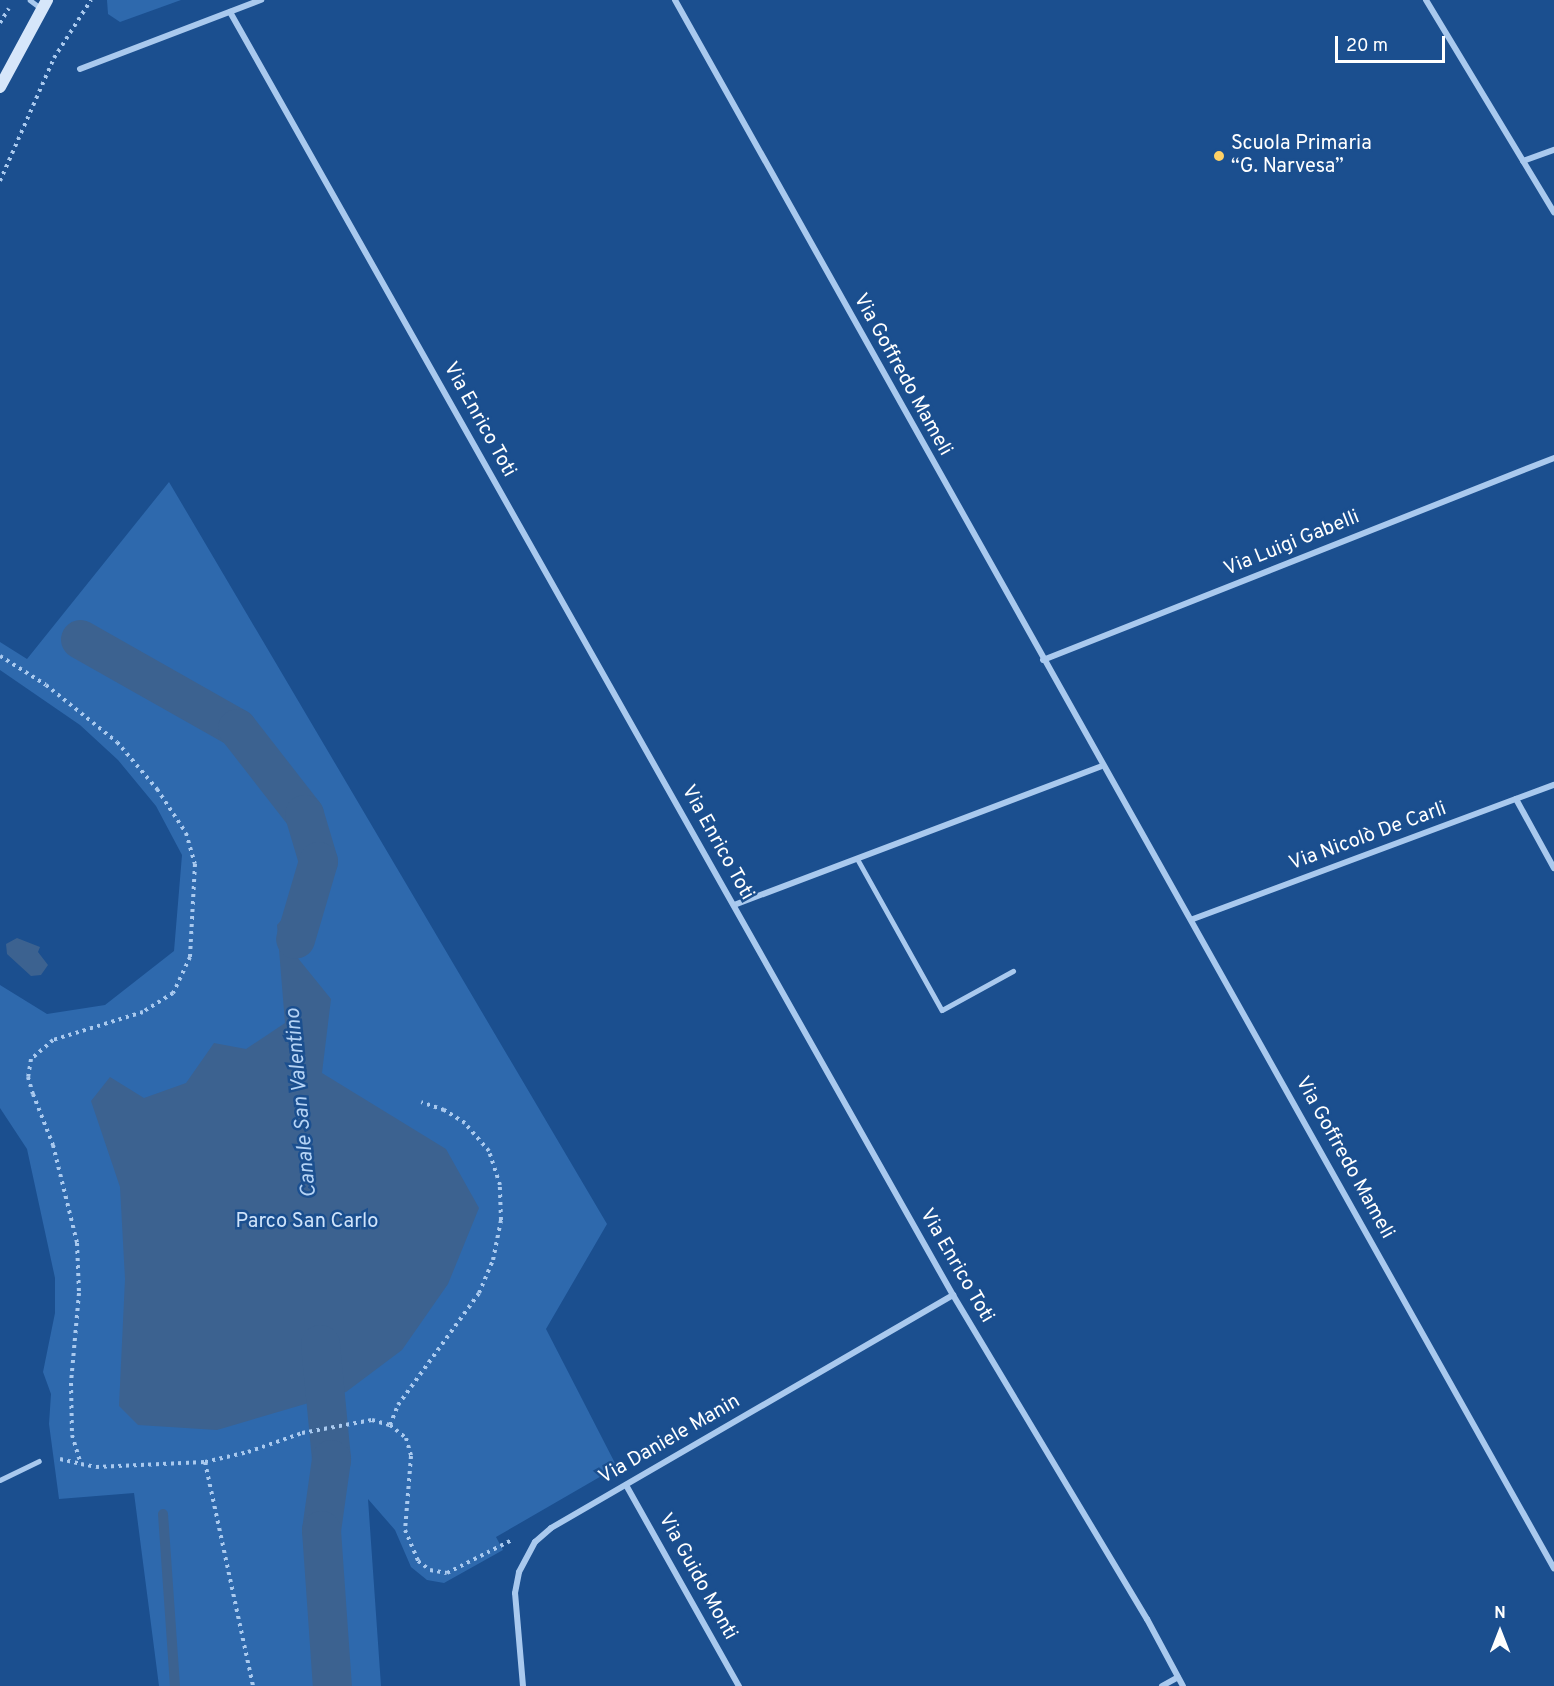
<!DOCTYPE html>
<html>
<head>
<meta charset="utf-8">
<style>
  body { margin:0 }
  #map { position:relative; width:1554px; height:1686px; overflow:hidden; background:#1b4f8f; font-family:Overpass,sans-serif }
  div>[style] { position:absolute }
  .green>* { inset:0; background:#2e69ad }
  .water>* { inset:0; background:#3c6290 }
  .stream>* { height:10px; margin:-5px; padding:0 5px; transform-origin:5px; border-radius:5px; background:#3c6290 }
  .canal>* { height:39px; margin:-19.5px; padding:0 19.5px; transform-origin:19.5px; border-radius:19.5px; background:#3c6290 }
  .path>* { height:4px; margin-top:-2px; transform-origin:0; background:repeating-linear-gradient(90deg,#a9c9ee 0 3px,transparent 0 7.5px) }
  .lane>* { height:4.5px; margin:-2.25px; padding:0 2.25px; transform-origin:2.25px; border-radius:2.25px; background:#a9c9ee }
  .street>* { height:6px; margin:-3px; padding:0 3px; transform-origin:3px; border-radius:3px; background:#a9c9ee }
  .secondary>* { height:12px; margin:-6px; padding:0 6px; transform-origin:6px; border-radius:6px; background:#d6e6fa }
  .dots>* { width:16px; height:16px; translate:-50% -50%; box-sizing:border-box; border:3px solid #1b4f8f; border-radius:50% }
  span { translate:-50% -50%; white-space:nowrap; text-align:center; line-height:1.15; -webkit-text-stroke:5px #1b4f8f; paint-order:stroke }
  .poi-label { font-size:20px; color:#fff }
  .left { translate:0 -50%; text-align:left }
  .street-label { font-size:20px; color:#fff }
  .park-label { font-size:20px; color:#cfe3fa }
  .water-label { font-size:21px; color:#b5d3f5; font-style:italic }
  .north { position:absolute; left:1470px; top:1602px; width:60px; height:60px; -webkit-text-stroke:4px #1b4f8f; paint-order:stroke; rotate:0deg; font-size:16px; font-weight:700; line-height:24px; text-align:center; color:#fff }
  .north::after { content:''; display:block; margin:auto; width:21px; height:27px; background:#fff; clip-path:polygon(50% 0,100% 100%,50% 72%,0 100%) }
  .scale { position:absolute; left:1335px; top:36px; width:110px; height:27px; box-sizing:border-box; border:3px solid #fff; border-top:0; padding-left:8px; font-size:18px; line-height:21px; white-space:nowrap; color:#fff; -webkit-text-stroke:4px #1b4f8f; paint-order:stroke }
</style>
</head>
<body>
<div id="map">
  <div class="green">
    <i style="clip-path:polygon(107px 0,181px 0,120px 22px,108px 14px)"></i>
    <i style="clip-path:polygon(169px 482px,607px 1224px,546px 1329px,617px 1467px,496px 1537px,503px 1550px,444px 1583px,427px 1580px,411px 1567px,395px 1530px,368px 1499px,381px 1686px,159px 1686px,134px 1493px,59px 1499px,49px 1424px,51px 1394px,43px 1372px,55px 1313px,55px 1278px,27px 1149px,0 1108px,0 985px,47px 1014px,105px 1005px,174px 951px,182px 855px,156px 806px,118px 760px,80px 725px,0 670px,0 642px,27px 659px)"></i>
  </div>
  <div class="water">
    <i style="clip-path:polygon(324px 873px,323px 905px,297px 957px,331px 999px,322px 1073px,446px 1149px,479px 1208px,448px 1284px,402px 1350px,346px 1392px,217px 1430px,138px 1425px,119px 1406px,125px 1279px,120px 1187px,91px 1101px,110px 1077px,144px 1098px,186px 1083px,214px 1043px,246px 1049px,285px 1023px,277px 925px)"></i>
    <i style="clip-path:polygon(17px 938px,40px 947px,38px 952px,48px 965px,41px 975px,31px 976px,7px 954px,6px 944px)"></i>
  </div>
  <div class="stream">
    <i style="left:163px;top:1514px;width:172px;rotate:86deg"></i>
  </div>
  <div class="canal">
    <i style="left:80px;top:639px;width:180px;rotate:29.5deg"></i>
    <i style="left:237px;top:728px;width:109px;rotate:52.1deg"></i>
    <i style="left:304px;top:814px;width:49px;rotate:73.4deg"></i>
    <i style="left:318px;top:861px;width:81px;rotate:106.4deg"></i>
    <i style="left:320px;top:1344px;width:116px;rotate:84.5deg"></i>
    <i style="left:331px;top:1459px;width:72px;rotate:98deg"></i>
    <i style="left:321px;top:1530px;width:156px;rotate:86deg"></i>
  </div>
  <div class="path">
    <i style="left:0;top:23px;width:17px;rotate:-59deg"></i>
    <i style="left:0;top:181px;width:134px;rotate:-66.3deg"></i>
    <i style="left:54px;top:58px;width:69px;rotate:-57.5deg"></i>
    <i style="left:0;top:656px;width:54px;rotate:32.2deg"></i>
    <i style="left:46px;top:685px;width:91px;rotate:38.8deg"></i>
    <i style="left:117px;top:742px;width:62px;rotate:49.6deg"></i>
    <i style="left:157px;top:789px;width:53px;rotate:56.6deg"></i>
    <i style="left:186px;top:833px;width:32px;rotate:74deg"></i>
    <i style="left:195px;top:864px;width:93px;rotate:93.1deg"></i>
    <i style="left:190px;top:957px;width:40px;rotate:115deg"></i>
    <i style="left:173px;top:993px;width:36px;rotate:148deg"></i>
    <i style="left:143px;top:1012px;width:94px;rotate:162.7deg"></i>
    <i style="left:53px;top:1040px;width:29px;rotate:139deg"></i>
    <i style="left:31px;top:1059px;width:18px;rotate:99deg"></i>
    <i style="left:28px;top:1077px;width:18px;rotate:74deg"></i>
    <i style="left:33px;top:1094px;width:55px;rotate:68.6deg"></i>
    <i style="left:53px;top:1145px;width:101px;rotate:76.2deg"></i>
    <i style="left:77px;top:1243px;width:50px;rotate:87.7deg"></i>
    <i style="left:79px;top:1293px;width:90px;rotate:95.1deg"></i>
    <i style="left:71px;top:1383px;width:52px;rotate:88.9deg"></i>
    <i style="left:72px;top:1435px;width:30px;rotate:73deg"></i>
    <i style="left:81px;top:1464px;width:15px;rotate:11deg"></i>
    <i style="left:96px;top:1467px;width:109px;rotate:-2.6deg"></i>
    <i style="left:205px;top:1462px;width:44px;rotate:-13.1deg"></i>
    <i style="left:248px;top:1452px;width:57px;rotate:-19.4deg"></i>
    <i style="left:302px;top:1433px;width:71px;rotate:-10.5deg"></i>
    <i style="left:372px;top:1420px;width:19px;rotate:16deg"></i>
    <i style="left:390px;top:1425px;width:21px;rotate:39deg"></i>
    <i style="left:406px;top:1438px;width:19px;rotate:74deg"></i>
    <i style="left:411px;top:1456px;width:74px;rotate:94.6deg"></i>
    <i style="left:405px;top:1530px;width:34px;rotate:67deg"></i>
    <i style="left:418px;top:1561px;width:15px;rotate:37deg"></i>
    <i style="left:430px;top:1570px;width:17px;rotate:10deg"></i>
    <i style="left:447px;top:1573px;width:73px;rotate:-26.9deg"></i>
    <i style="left:390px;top:1425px;width:22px;rotate:-68deg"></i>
    <i style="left:398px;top:1405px;width:138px;rotate:-54.1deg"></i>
    <i style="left:479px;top:1293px;width:36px;rotate:-67deg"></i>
    <i style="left:493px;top:1260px;width:41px;rotate:-78.7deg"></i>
    <i style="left:501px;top:1220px;width:35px;rotate:-92deg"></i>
    <i style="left:500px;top:1185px;width:36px;rotate:-108deg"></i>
    <i style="left:489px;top:1151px;width:37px;rotate:-131deg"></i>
    <i style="left:465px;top:1123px;width:25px;rotate:-148deg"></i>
    <i style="left:444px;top:1110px;width:24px;rotate:-161deg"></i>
    <i style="left:60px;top:1459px;width:22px;rotate:13deg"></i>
    <i style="left:205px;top:1462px;width:229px;rotate:77.9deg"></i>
  </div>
  <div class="lane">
    <i style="left:30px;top:0;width:15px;rotate:37deg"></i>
    <i style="left:857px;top:858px;width:174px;rotate:60.8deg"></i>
    <i style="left:942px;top:1010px;width:81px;rotate:-28.8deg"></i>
    <i style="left:0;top:1480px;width:43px;rotate:-26deg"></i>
  </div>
  <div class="street">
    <i style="left:675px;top:0;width:1798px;rotate:60.73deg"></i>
    <i style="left:1426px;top:0;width:248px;rotate:58.9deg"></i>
    <i style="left:230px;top:12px;width:1473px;rotate:60.6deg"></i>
    <i style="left:953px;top:1295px;width:378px;rotate:59.1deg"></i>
    <i style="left:1147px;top:1619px;width:76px;rotate:61.8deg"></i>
    <i style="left:80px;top:69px;width:194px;rotate:-20.9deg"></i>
    <i style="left:1523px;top:161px;width:33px;rotate:-20deg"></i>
    <i style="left:1043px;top:660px;width:549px;rotate:-21.57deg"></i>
    <i style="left:1516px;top:799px;width:79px;rotate:61.2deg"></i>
    <i style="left:734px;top:905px;width:392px;rotate:-20.7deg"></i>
    <i style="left:1193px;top:919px;width:385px;rotate:-20.4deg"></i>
    <i style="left:626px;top:1485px;width:231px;rotate:60.7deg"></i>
    <i style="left:523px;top:1686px;width:93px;rotate:-94.9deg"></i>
    <i style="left:515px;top:1593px;width:21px;rotate:-79deg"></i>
    <i style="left:519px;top:1572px;width:34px;rotate:-62deg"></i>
    <i style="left:535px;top:1542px;width:21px;rotate:-41deg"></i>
    <i style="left:551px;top:1528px;width:465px;rotate:-30.1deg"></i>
    <i style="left:1162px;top:1686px;width:18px;rotate:-29deg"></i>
  </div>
  <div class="secondary">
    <i style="left:0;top:87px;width:99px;rotate:-61.6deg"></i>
  </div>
  <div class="dots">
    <i style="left:1219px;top:156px;background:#ffd166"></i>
  </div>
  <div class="poi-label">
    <span class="left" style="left:1231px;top:156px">Scuola Primaria<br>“G. Narvesa”</span>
  </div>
  <div class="street-label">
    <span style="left:902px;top:375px;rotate:61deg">Via Goffredo Mameli</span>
    <span style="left:479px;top:420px;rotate:61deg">Via Enrico Toti</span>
    <span style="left:1292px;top:544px;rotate:-22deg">Via Luigi Gabelli</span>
    <span style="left:1368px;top:837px;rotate:-20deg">Via Nicolò De Carli</span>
    <span style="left:717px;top:843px;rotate:61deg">Via Enrico Toti</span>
    <span style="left:1344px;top:1158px;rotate:61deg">Via Goffredo Mameli</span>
    <span style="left:956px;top:1266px;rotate:60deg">Via Enrico Toti</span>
    <span style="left:670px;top:1440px;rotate:-30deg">Via Daniele Manin</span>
    <span style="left:697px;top:1577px;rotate:61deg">Via Guido Monti</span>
  </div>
  <div class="park-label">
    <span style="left:307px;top:1222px">Parco San Carlo</span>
  </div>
  <div class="water-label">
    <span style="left:302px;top:1103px;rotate:-95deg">Canale San Valentino</span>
  </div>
  <div class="north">N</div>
  <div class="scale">20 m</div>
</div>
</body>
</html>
